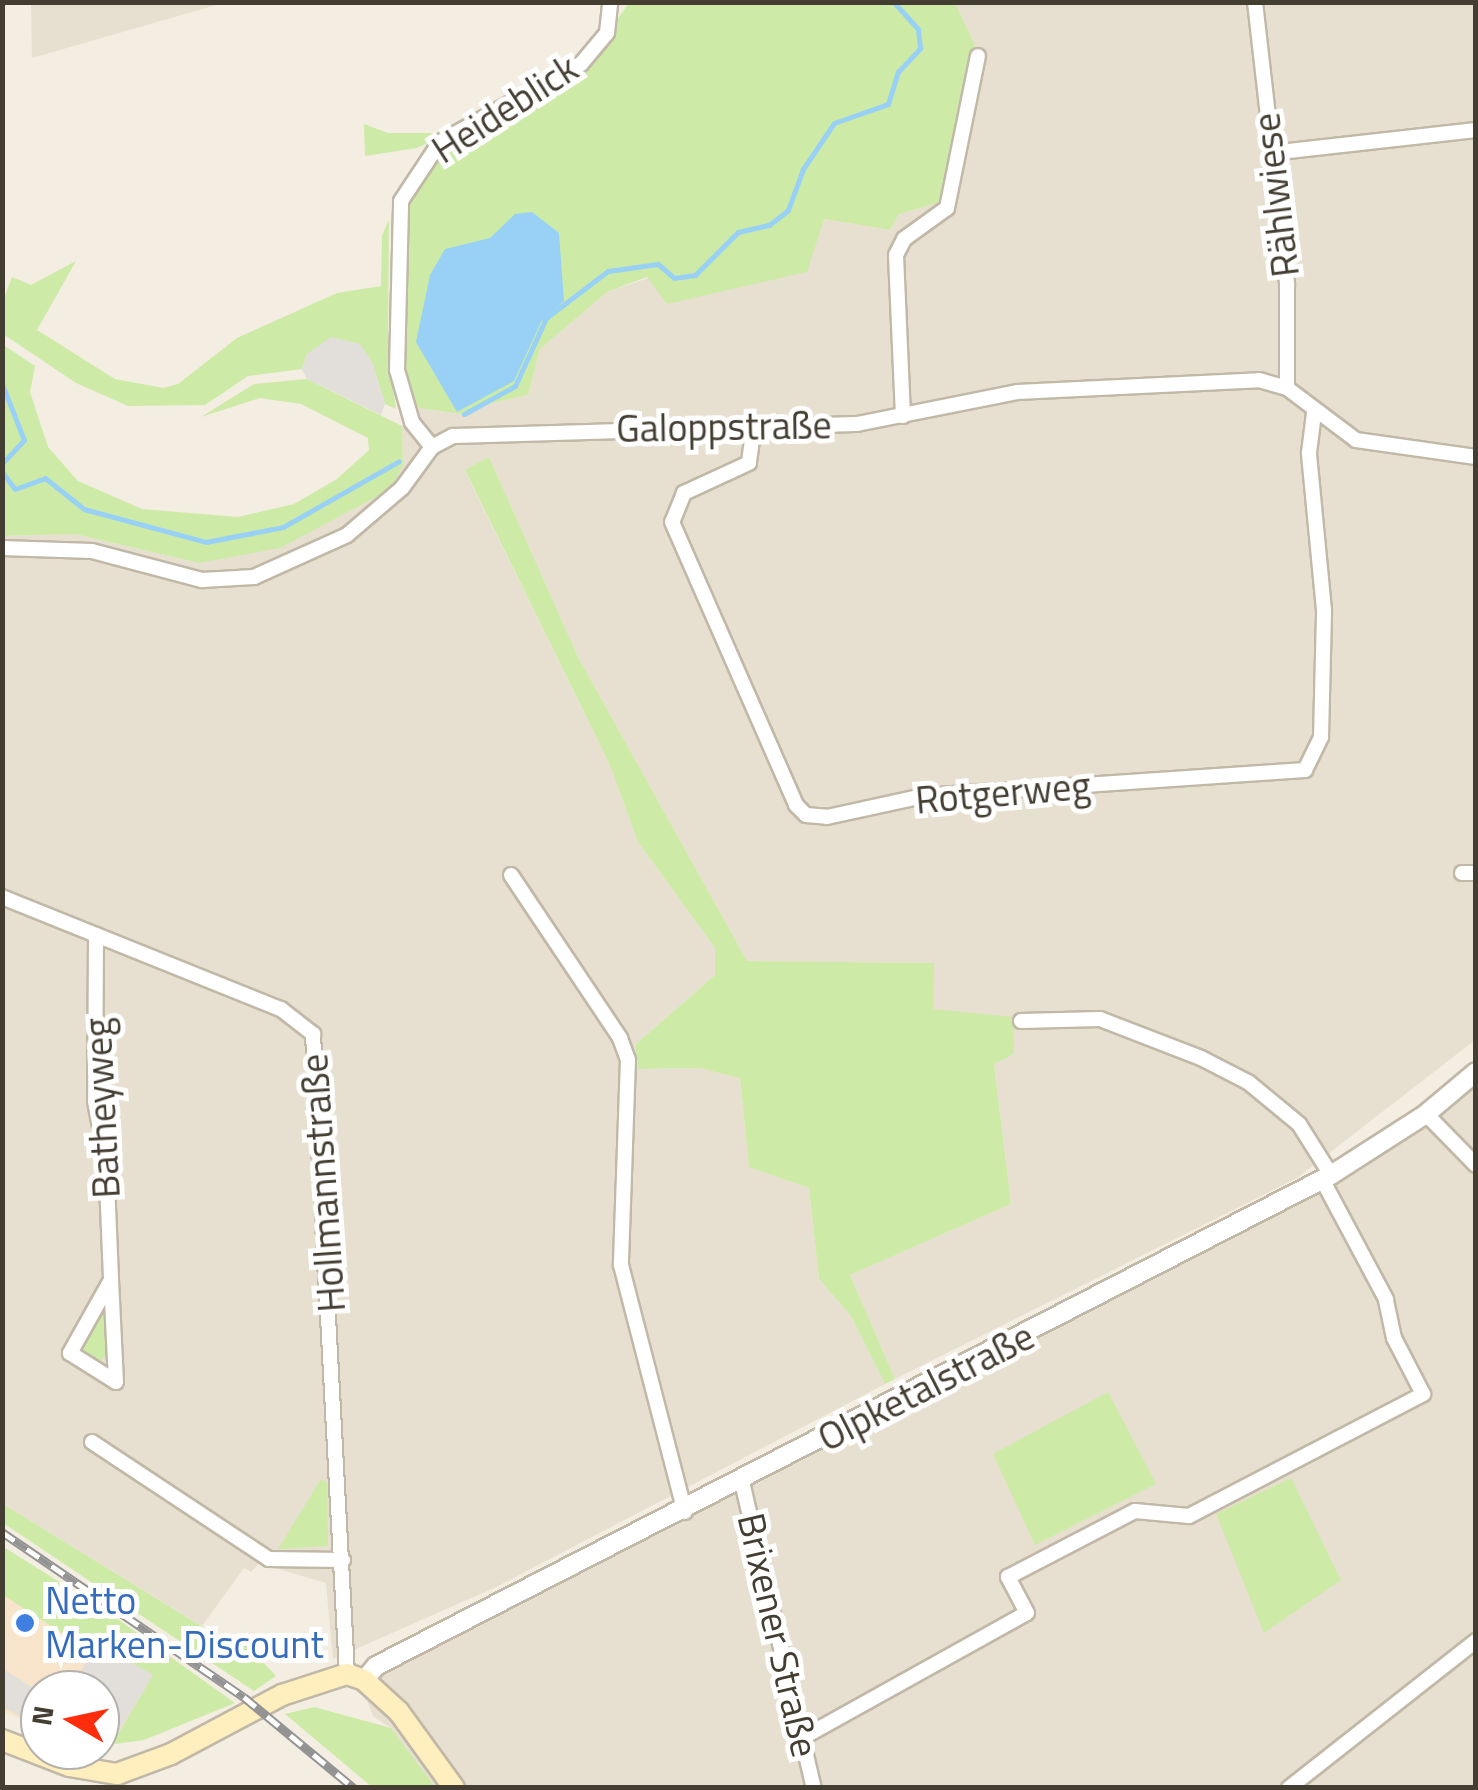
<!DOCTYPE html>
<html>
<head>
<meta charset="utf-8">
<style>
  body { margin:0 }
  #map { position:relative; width:1478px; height:1790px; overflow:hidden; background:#f3ede2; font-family:"Titillium Web",sans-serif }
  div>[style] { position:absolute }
  .residential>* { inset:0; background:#e7dfcf }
  .commercial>* { inset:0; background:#f7e4ca }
  .green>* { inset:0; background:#cdeba7 }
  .parking>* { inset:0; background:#e2dfdb }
  .water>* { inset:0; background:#98d1f5 }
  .stream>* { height:5px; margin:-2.5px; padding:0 2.5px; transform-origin:2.5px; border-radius:2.5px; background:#98d1f5 }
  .roads { filter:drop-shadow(2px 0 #c1b8a7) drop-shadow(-2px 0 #c1b8a7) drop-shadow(0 2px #c1b8a7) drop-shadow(0 -2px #c1b8a7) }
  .minor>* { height:14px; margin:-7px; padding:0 7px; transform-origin:7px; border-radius:7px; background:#fff }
  .tertiary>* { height:18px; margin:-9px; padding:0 9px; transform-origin:9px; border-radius:9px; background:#fff }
  .secondary>* { height:20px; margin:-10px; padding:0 10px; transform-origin:10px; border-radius:10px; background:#ffefbf }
  .rail>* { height:9px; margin-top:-4.5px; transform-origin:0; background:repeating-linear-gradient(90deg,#fff 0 15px,#939393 0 30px); box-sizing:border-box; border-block:2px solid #939393 }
  .dots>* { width:28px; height:28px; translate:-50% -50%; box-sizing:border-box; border:5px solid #fff; border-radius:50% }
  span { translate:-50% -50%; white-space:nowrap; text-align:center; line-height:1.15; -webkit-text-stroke:10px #fff; paint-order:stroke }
  .street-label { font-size:38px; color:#443d32 }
  .shop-label { font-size:38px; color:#366cbe }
  .left { translate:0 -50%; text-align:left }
  .frame { position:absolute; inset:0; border:5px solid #443d32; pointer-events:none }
  .north { position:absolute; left:20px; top:1670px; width:100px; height:100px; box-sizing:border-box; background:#fff; border:2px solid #b4b1ad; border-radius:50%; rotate:279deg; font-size:28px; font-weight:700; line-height:40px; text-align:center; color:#443d32 }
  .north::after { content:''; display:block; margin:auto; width:35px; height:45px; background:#ff2d0c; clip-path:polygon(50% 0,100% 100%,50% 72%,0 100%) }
</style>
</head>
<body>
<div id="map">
  <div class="residential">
    <i style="clip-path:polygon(31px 2px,223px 2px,223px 3px,32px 58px)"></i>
    <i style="clip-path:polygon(955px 3px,1475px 3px,1475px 1040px,1297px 1178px,895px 1379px,850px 1275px,1011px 1204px,994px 1064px,932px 1009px,933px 963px,747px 961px,578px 657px,489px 457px,465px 471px,609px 763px,638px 842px,715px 948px,715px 975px,635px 1045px,638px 1069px,699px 1068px,740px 1078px,749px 1166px,809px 1188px,819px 1279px,851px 1316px,885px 1384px,494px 1588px,333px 1659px,326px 1583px,259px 1563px,251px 1572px,244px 1568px,202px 1626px,3px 1504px,3px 536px,75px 534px,199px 563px,403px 465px,402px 426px,417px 408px,469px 415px,479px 406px,528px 395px,540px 349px,607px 292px,824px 219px,890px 230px,899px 214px,941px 202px,975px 45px)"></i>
    <i style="clip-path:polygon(1475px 1083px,1475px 1787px,435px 1787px,391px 1728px,373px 1716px,360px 1682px,1325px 1188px,1430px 1123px)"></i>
  </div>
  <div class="commercial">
    <i style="clip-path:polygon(2px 1579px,157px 1673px,111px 1747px,100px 1746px,100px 1690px,40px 1690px,40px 1728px,3px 1711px)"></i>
  </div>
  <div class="green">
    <i style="clip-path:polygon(629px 3px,955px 3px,975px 45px,941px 202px,899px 214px,890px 230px,824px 219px,807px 272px,667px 304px,647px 277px,607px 292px,540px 349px,528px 395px,479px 406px,469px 415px,417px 408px,400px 346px,397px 241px,409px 181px,429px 152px,540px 91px,607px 33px)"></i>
    <i style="clip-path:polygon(364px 124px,388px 133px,448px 133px,417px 148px,365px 156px)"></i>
    <i style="clip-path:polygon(389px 220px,388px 351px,396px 409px,385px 404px,372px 362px,307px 354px,302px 369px,248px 376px,205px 405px,128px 406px,76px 383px,3px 334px,2px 303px,12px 277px,31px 285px,76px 261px,37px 330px,115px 379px,163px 388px,178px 384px,237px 338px,337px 293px,381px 286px,382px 235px)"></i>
    <i style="clip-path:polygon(2px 344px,35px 366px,30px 392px,48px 447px,78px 481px,142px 509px,238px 517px,294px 504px,337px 479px,369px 450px,368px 438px,301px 404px,260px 398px,201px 417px,254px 384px,307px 379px,402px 426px,403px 465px,391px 489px,280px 548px,199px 563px,75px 534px,3px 536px)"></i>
    <i style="clip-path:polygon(489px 457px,578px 657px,747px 961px,934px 963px,933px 1009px,1013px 1017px,1014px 1054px,994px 1064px,1011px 1204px,850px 1275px,895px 1379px,885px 1384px,851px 1316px,819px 1279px,809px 1188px,749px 1167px,740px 1078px,699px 1068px,638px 1069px,635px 1045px,715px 975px,715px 948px,638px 842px,609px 763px,465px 470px)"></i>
    <i style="clip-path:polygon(100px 1310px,106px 1312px,108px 1353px,98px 1363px,79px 1350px)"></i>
    <i style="clip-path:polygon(1108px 1392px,1156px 1484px,1035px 1545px,993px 1454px)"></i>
    <i style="clip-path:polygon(1291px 1478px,1341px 1580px,1264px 1633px,1216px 1514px)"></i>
    <i style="clip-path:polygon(321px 1479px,327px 1483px,328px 1546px,278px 1549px)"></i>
    <i style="clip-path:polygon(3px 1504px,229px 1643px,237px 1635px,276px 1676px,254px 1691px,3px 1523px)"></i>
    <i style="clip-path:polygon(2px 1546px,112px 1615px,235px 1703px,144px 1740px,100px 1746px,100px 1731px,115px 1739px,146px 1687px,3px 1595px)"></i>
    <i style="clip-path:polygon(314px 1707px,391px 1728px,435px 1787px,372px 1787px,285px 1714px)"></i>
  </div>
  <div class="parking">
    <i style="clip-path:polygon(331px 337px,360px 344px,372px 362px,385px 404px,381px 415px,307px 379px,302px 369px,307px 354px)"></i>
    <i style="clip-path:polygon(111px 1651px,153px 1675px,112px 1743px,100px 1742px,100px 1690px,70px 1690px,91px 1654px)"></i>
    <i style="clip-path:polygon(3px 1669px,40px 1692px,40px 1727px,3px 1707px)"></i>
  </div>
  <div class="water">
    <i style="clip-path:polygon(532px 212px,559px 233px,564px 301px,541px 322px,514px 381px,457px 412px,416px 342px,430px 275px,445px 249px,490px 238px,515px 214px)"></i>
  </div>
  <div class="stream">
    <i style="left:2px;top:384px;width:60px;rotate:68.6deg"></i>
    <i style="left:24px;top:440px;width:33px;rotate:133deg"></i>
    <i style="left:464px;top:414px;width:58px;rotate:-28.8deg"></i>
    <i style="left:515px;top:386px;width:75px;rotate:-65.5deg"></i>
    <i style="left:546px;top:318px;width:78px;rotate:-37.2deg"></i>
    <i style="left:608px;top:271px;width:50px;rotate:-8deg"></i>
    <i style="left:658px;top:264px;width:21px;rotate:41deg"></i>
    <i style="left:674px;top:278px;width:21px;rotate:-8deg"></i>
    <i style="left:695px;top:275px;width:61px;rotate:-45deg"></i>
    <i style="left:738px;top:232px;width:32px;rotate:-13deg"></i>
    <i style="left:769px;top:225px;width:24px;rotate:-38deg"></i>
    <i style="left:788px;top:210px;width:44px;rotate:-69.9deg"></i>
    <i style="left:803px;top:169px;width:55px;rotate:-56deg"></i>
    <i style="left:834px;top:123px;width:57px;rotate:-19.4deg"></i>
    <i style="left:888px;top:104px;width:34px;rotate:-73deg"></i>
    <i style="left:898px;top:72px;width:33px;rotate:-47deg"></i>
    <i style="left:920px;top:48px;width:19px;rotate:-96deg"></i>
    <i style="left:918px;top:29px;width:36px;rotate:-132deg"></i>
    <i style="left:2px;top:472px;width:21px;rotate:53deg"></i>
    <i style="left:15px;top:489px;width:32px;rotate:-20deg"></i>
    <i style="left:45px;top:478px;width:50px;rotate:38.5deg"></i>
    <i style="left:84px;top:509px;width:126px;rotate:15.1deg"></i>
    <i style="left:206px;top:542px;width:78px;rotate:-11deg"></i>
    <i style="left:283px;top:527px;width:133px;rotate:-29.6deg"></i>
  </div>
  <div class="roads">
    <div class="minor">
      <i style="left:1255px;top:2px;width:285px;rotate:83.5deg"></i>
      <i style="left:1287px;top:285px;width:103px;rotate:90deg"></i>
      <i style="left:1271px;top:153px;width:206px;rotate:-6.4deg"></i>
      <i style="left:903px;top:416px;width:161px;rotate:-92.5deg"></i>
      <i style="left:896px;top:255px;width:18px;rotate:-63deg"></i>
      <i style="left:904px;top:239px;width:53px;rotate:-35.8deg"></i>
      <i style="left:947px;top:208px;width:155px;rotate:-78.5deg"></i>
      <i style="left:754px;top:426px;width:37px;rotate:98deg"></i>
      <i style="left:749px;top:463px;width:72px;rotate:155.2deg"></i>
      <i style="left:684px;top:493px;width:31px;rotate:112deg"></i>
      <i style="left:672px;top:522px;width:309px;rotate:66.3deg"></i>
      <i style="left:796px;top:805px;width:14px;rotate:45deg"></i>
      <i style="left:806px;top:815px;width:21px;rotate:5deg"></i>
      <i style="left:827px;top:817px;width:98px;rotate:-12.3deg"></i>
      <i style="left:923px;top:796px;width:383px;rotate:-3.9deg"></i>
      <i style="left:1305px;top:770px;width:37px;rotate:-64deg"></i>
      <i style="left:1321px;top:737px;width:127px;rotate:-88.6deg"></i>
      <i style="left:1324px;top:610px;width:158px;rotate:-95.5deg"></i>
      <i style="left:1309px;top:453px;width:40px;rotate:-82.9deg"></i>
      <i style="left:432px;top:447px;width:32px;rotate:-129deg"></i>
      <i style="left:412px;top:422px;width:54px;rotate:-106.1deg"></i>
      <i style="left:397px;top:370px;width:169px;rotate:-88.6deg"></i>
      <i style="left:401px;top:201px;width:71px;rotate:-56.5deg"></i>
      <i style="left:440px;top:142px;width:161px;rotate:-29deg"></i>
      <i style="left:581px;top:64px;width:40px;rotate:-50deg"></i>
      <i style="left:607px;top:33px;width:31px;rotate:-84deg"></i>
      <i style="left:2px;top:548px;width:90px;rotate:1.9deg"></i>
      <i style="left:92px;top:551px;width:114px;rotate:14.8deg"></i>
      <i style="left:202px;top:580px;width:52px;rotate:-3.3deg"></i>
      <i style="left:254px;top:577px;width:102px;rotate:-24.3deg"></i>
      <i style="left:347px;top:535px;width:72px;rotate:-40.5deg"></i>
      <i style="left:402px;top:488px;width:51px;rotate:-53.8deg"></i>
      <i style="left:432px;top:447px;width:24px;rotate:-28deg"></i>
      <i style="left:453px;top:436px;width:404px;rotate:-1.7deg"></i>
      <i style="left:857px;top:424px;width:163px;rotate:-11.3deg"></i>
      <i style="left:1017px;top:392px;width:242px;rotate:-2.8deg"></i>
      <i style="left:1259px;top:380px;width:29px;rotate:16deg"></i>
      <i style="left:1287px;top:388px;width:86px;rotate:37deg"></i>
      <i style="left:1356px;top:440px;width:121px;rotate:8.1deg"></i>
      <i style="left:1462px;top:873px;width:14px"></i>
      <i style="left:511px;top:875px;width:196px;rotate:56.2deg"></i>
      <i style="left:620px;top:1038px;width:23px;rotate:70deg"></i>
      <i style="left:628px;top:1060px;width:205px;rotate:92deg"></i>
      <i style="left:621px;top:1265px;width:255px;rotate:75.5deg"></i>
      <i style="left:2px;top:897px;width:301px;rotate:21.9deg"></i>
      <i style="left:281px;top:1009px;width:41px;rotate:38deg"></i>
      <i style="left:313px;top:1034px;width:641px;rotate:86.96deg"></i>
      <i style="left:96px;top:935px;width:166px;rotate:90.3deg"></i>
      <i style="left:95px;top:1101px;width:59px;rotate:79.3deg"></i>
      <i style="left:106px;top:1159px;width:121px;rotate:87.6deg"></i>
      <i style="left:111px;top:1280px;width:84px;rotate:119.3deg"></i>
      <i style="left:70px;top:1353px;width:54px;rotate:32.2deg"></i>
      <i style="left:116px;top:1382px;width:102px;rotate:-92.8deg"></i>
      <i style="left:1021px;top:1021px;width:79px;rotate:-1.5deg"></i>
      <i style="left:1100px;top:1019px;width:108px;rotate:21.1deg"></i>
      <i style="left:1201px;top:1058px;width:53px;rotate:27.1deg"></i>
      <i style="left:1248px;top:1082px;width:66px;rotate:39.5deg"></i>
      <i style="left:1299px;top:1124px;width:60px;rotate:57.9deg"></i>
      <i style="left:1426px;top:1114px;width:71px;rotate:45.6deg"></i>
      <i style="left:92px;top:1442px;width:212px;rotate:33.5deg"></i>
      <i style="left:269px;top:1559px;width:74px;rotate:0.8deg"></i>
      <i style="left:742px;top:1482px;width:314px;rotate:76.8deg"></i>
      <i style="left:802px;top:1738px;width:257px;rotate:-29.1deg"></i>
      <i style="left:1027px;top:1613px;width:41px;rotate:-117.8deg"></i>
      <i style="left:1008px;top:1577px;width:143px;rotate:-27.5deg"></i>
      <i style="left:1135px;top:1511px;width:54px;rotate:5.3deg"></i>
      <i style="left:1189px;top:1516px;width:264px;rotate:-27.5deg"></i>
      <i style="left:1423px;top:1394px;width:63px;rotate:-117.4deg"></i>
      <i style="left:1394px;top:1338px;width:40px;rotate:-102deg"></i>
      <i style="left:1386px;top:1299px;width:136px;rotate:-118.1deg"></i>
      <i style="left:1289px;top:1788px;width:238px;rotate:-38.2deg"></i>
    </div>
    <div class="tertiary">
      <i style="left:364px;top:1680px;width:18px;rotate:-49deg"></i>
      <i style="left:376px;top:1666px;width:1074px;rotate:-27.21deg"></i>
      <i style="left:1331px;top:1175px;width:113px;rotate:-32.7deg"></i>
      <i style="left:1426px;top:1114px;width:65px;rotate:-40deg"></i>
    </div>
    <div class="secondary">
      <i style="left:2px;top:1740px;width:72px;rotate:21.2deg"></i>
      <i style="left:69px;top:1766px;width:49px;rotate:9.5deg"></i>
      <i style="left:117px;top:1774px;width:58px;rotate:-20.3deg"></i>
      <i style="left:171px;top:1754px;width:126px;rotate:-28deg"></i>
      <i style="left:282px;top:1695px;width:68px;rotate:-17.9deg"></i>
      <i style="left:347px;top:1674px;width:18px;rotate:19deg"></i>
      <i style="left:364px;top:1680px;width:47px;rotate:42.4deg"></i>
      <i style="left:399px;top:1712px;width:94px;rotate:54.1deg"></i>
    </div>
  </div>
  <div class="rail">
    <i style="left:2px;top:1532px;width:293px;rotate:34.3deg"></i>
    <i style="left:244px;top:1697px;width:143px;rotate:39.6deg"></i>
  </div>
  <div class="dots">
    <i style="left:25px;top:1623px;background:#3f7fe0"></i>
  </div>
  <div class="street-label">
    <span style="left:505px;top:109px;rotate:-33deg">Heideblick</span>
    <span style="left:1276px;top:195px;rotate:-97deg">Rählwiese</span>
    <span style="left:724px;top:427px;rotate:-1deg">Galoppstraße</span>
    <span style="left:1003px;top:793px;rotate:-5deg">Rotgerweg</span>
    <span style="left:102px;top:1108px;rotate:-93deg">Batheyweg</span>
    <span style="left:323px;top:1183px;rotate:-94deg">Hollmannstraße</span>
    <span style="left:926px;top:1387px;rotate:-27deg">Olpketalstraße</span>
    <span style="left:778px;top:1635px;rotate:77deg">Brixener Straße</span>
  </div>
  <div class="shop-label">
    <span class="left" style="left:45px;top:1623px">Netto<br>Marken-Discount</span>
  </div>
  <div class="frame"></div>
  <div class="north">N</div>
</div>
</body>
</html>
